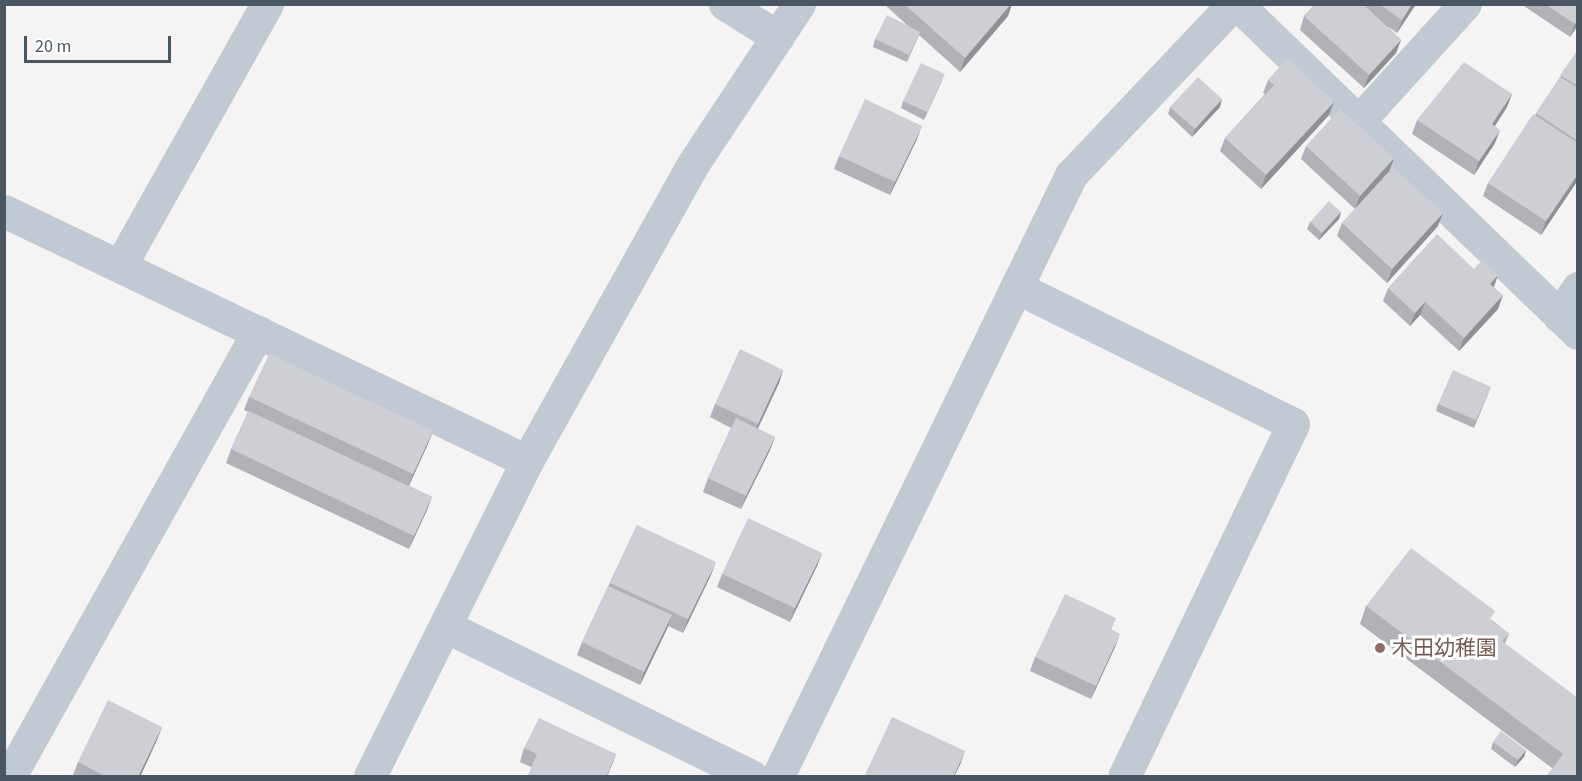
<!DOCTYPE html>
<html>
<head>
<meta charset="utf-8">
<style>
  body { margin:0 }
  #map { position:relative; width:1582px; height:781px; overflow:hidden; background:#f5f3f3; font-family:"Source Sans 3","Noto Sans JP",sans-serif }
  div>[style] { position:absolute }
  .minor>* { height:33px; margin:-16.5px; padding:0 16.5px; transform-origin:16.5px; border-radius:16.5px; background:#c1cad2 }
  .wall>* { inset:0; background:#b0b2b7 }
  .shaded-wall>* { inset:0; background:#909195 }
  .building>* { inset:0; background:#cdcfd5 }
  .dots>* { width:16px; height:16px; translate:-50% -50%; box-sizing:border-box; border:3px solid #fff; border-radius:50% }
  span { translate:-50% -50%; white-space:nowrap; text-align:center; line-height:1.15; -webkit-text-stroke:6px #fff; paint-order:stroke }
  .education-label { font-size:21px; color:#785e54 }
  .left { translate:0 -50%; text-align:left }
  .frame { position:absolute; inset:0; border:6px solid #4a5661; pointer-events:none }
  .scale { position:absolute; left:24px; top:36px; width:147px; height:27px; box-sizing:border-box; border:3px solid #4a5661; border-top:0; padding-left:8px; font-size:18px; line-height:21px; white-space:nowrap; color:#4a5661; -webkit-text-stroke:4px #fff; paint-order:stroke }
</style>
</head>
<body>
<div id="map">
  <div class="minor">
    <i style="left:725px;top:4px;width:62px;rotate:31.9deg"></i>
    <i style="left:1237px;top:4px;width:474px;rotate:44deg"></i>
    <i style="left:1356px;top:124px;width:162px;rotate:-47.8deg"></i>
    <i style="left:4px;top:211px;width:580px;rotate:25.55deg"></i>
    <i style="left:120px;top:266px;width:300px;rotate:-60.7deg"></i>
    <i style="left:1016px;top:287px;width:309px;rotate:26.3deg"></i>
    <i style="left:1293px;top:424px;width:390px;rotate:115.6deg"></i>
    <i style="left:1559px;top:316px;width:34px;rotate:-56deg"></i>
    <i style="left:445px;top:626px;width:341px;rotate:26.1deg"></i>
    <i style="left:10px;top:776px;width:509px;rotate:-60.81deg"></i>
    <i style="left:370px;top:776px;width:352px;rotate:-63.5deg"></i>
    <i style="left:527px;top:461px;width:340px;rotate:-60.8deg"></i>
    <i style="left:693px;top:164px;width:192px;rotate:-56.5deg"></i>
    <i style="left:778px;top:776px;width:669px;rotate:-64.01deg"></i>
    <i style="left:1071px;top:175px;width:236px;rotate:-46.5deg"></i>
  </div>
  <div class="wall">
    <i style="clip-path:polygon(884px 4px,1012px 4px,1008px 16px,960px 72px,919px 35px,907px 62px,873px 47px,875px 39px,907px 25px)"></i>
    <i style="clip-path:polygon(1315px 4px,1416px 4px,1397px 33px,1387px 26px,1401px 40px,1396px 53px,1364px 88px,1300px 30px,1304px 16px)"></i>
    <i style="clip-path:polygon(1521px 4px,1578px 4px,1578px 25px,1570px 37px)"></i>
    <i style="clip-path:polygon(1578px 50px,1578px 180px,1541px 235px,1483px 196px,1488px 183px,1535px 115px)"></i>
    <i style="clip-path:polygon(1268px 80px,1334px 102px,1329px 115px,1261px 189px,1220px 151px,1225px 138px,1265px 94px,1263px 93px)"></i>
    <i style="clip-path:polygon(942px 81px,924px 120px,901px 108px,903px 101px)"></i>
    <i style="clip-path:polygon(1512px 94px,1507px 107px,1495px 126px,1495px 143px,1474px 175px,1412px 134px,1417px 120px)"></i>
    <i style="clip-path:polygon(1170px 107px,1220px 107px,1192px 137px,1168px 114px)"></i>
    <i style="clip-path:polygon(917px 139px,890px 195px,834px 169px,839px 156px)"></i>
    <i style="clip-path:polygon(1306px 146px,1390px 170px,1438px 226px,1387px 283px,1337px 236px,1342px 223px,1355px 209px,1301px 159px)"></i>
    <i style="clip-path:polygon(1341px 212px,1339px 219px,1319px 240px,1307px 229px,1310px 222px)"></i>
    <i style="clip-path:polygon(1474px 269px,1498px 275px,1494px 287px,1498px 309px,1459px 351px,1420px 315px,1410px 326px,1383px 301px,1388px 288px)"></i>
    <i style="clip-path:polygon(783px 370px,779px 383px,758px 429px,775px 437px,770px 450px,741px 509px,703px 492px,708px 478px,731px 428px,710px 417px,715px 404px)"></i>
    <i style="clip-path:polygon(1491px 387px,1474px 428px,1436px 411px,1438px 404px)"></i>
    <i style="clip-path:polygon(249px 397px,433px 431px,428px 444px,409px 486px,432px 497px,427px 510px,409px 549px,226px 463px,231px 449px,248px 412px,244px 410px)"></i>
    <i style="clip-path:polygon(637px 525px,711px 575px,683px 633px,668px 626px,640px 685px,577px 655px,582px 642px)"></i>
    <i style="clip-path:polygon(822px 553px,817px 566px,790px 622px,717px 587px,722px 574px)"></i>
    <i style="clip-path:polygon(1366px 606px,1492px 620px,1509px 634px,1505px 643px,1578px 777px,1552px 768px,1360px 624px)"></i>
    <i style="clip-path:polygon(1116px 618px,1111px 629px,1115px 647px,1091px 699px,1030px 671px,1035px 657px)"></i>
    <i style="clip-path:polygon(162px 727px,157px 740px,140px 777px,76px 777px,73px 775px,78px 762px)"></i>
    <i style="clip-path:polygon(1493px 742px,1526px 750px,1524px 757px,1515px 767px,1491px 749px)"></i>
    <i style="clip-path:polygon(524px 748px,616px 754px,611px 767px,531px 767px,520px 762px)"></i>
  </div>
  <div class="shaded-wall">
    <i style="clip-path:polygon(1011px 4px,1012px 4px,1008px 16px,960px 72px,965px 58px)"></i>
    <i style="clip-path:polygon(1412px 4px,1416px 4px,1397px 33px,1402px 20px)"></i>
    <i style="clip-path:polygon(1578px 19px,1578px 25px,1570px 37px,1575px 24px)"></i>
    <i style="clip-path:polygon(1401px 40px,1396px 53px,1364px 88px,1369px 75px)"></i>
    <i style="clip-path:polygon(1512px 94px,1507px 107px,1487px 138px,1492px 124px)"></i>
    <i style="clip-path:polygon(1222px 99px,1220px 107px,1192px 137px,1195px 129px)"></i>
    <i style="clip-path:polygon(1334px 102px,1329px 115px,1261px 189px,1266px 175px)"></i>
    <i style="clip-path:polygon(922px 126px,917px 139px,890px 195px,895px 182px)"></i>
    <i style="clip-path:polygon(1500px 130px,1495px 143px,1474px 175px,1479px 161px)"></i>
    <i style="clip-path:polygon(1394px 158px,1389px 172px,1355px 209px,1360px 196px)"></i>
    <i style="clip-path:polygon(1578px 174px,1578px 180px,1541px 235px,1546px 221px)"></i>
    <i style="clip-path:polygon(1341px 212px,1339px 219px,1319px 240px,1322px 233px)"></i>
    <i style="clip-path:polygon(1443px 213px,1438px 226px,1387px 283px,1392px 269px)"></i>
    <i style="clip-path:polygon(1498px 275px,1493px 288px,1490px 284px)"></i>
    <i style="clip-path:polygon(1503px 295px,1498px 309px,1459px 351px,1464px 338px)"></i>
    <i style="clip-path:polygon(1425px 302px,1420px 315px,1410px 326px,1415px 313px)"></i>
    <i style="clip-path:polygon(783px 370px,779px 383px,753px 438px,758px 424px)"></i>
    <i style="clip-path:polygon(433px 431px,428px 444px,408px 487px,413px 474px)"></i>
    <i style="clip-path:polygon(775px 437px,770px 450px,741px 509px,746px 496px)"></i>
    <i style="clip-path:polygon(432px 497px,427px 510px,409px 549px,414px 536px)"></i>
    <i style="clip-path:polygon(822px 553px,817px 566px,790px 622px,795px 608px)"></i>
    <i style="clip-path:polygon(716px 562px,711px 575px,683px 633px,688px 619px)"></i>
    <i style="clip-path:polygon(672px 615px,667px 629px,640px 685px,644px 672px)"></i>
    <i style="clip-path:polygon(1120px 634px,1115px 647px,1091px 699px,1096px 686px)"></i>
    <i style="clip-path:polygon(162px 727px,157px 740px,140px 777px,138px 777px)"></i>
    <i style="clip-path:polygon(1526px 750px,1524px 757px,1515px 767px,1518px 760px)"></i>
    <i style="clip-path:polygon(965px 751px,960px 765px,954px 777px,953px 777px)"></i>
    <i style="clip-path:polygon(616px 754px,611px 767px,607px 777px,606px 777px)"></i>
  </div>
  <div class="building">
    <i style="clip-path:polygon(904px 4px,1011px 4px,965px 58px)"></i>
    <i style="clip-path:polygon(1315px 4px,1363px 4px,1401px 40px,1369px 75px,1304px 16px)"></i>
    <i style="clip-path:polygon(1379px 4px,1412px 4px,1402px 20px)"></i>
    <i style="clip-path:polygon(1545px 4px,1578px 4px,1578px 19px,1575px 24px)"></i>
    <i style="clip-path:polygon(887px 15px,920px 32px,909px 55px,875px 39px)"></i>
    <i style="clip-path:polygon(1578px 50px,1578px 86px,1560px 75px)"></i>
    <i style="clip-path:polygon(1287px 58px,1334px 102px,1266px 175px,1225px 138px,1274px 85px,1268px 80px)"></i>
    <i style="clip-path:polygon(1464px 62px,1512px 94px,1492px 124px,1500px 130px,1479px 161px,1417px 120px)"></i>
    <i style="clip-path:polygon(921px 63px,945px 74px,927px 112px,903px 101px)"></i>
    <i style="clip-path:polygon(1198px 77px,1222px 99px,1195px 129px,1170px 107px)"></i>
    <i style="clip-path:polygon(1560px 77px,1578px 88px,1578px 141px,1536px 113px)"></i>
    <i style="clip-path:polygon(865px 99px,922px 126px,895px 182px,839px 156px)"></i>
    <i style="clip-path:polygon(1340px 109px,1394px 158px,1360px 196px,1306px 146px)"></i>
    <i style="clip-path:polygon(1533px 114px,1578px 143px,1578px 174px,1546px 221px,1488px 183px)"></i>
    <i style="clip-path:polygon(1393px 167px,1443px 213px,1392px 269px,1342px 223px)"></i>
    <i style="clip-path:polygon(1329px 201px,1341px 212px,1322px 233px,1310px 222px)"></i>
    <i style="clip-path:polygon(1437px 234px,1474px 269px,1482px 260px,1498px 275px,1490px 284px,1503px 295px,1464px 338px,1425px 302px,1415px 313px,1388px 288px)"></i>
    <i style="clip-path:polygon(740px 349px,783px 370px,758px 424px,715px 404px)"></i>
    <i style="clip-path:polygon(269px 354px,433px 431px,413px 474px,249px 397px)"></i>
    <i style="clip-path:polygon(1453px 370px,1491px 387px,1476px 420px,1438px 404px)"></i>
    <i style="clip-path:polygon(249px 411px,432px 497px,414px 536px,231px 449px)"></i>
    <i style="clip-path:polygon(736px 418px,775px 437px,746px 496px,708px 478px)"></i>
    <i style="clip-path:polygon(748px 518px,822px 553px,795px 608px,722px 574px)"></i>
    <i style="clip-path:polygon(637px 525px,716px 562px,688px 619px,610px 583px)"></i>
    <i style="clip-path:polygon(1411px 548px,1495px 611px,1490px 619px,1509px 634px,1502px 641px,1578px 698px,1578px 777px,1546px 777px,1563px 754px,1366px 606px)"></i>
    <i style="clip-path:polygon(608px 586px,672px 615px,644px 672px,582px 642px)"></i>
    <i style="clip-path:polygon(1065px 594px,1116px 618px,1111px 629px,1120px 634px,1096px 686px,1035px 657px)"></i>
    <i style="clip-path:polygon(108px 700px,162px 727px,138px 777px,107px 777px,78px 762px)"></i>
    <i style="clip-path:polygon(892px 717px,965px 751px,953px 777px,864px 777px)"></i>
    <i style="clip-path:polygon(539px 718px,616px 754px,606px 777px,527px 777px,537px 754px,524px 748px)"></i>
    <i style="clip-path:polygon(1501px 731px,1526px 750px,1518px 760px,1493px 742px)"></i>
  </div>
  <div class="dots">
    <i style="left:1380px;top:648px;background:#8d6e63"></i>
  </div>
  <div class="education-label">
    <span class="left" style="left:1392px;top:648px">木田幼稚園</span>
  </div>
  <div class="frame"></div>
  <div class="scale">20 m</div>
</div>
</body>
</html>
